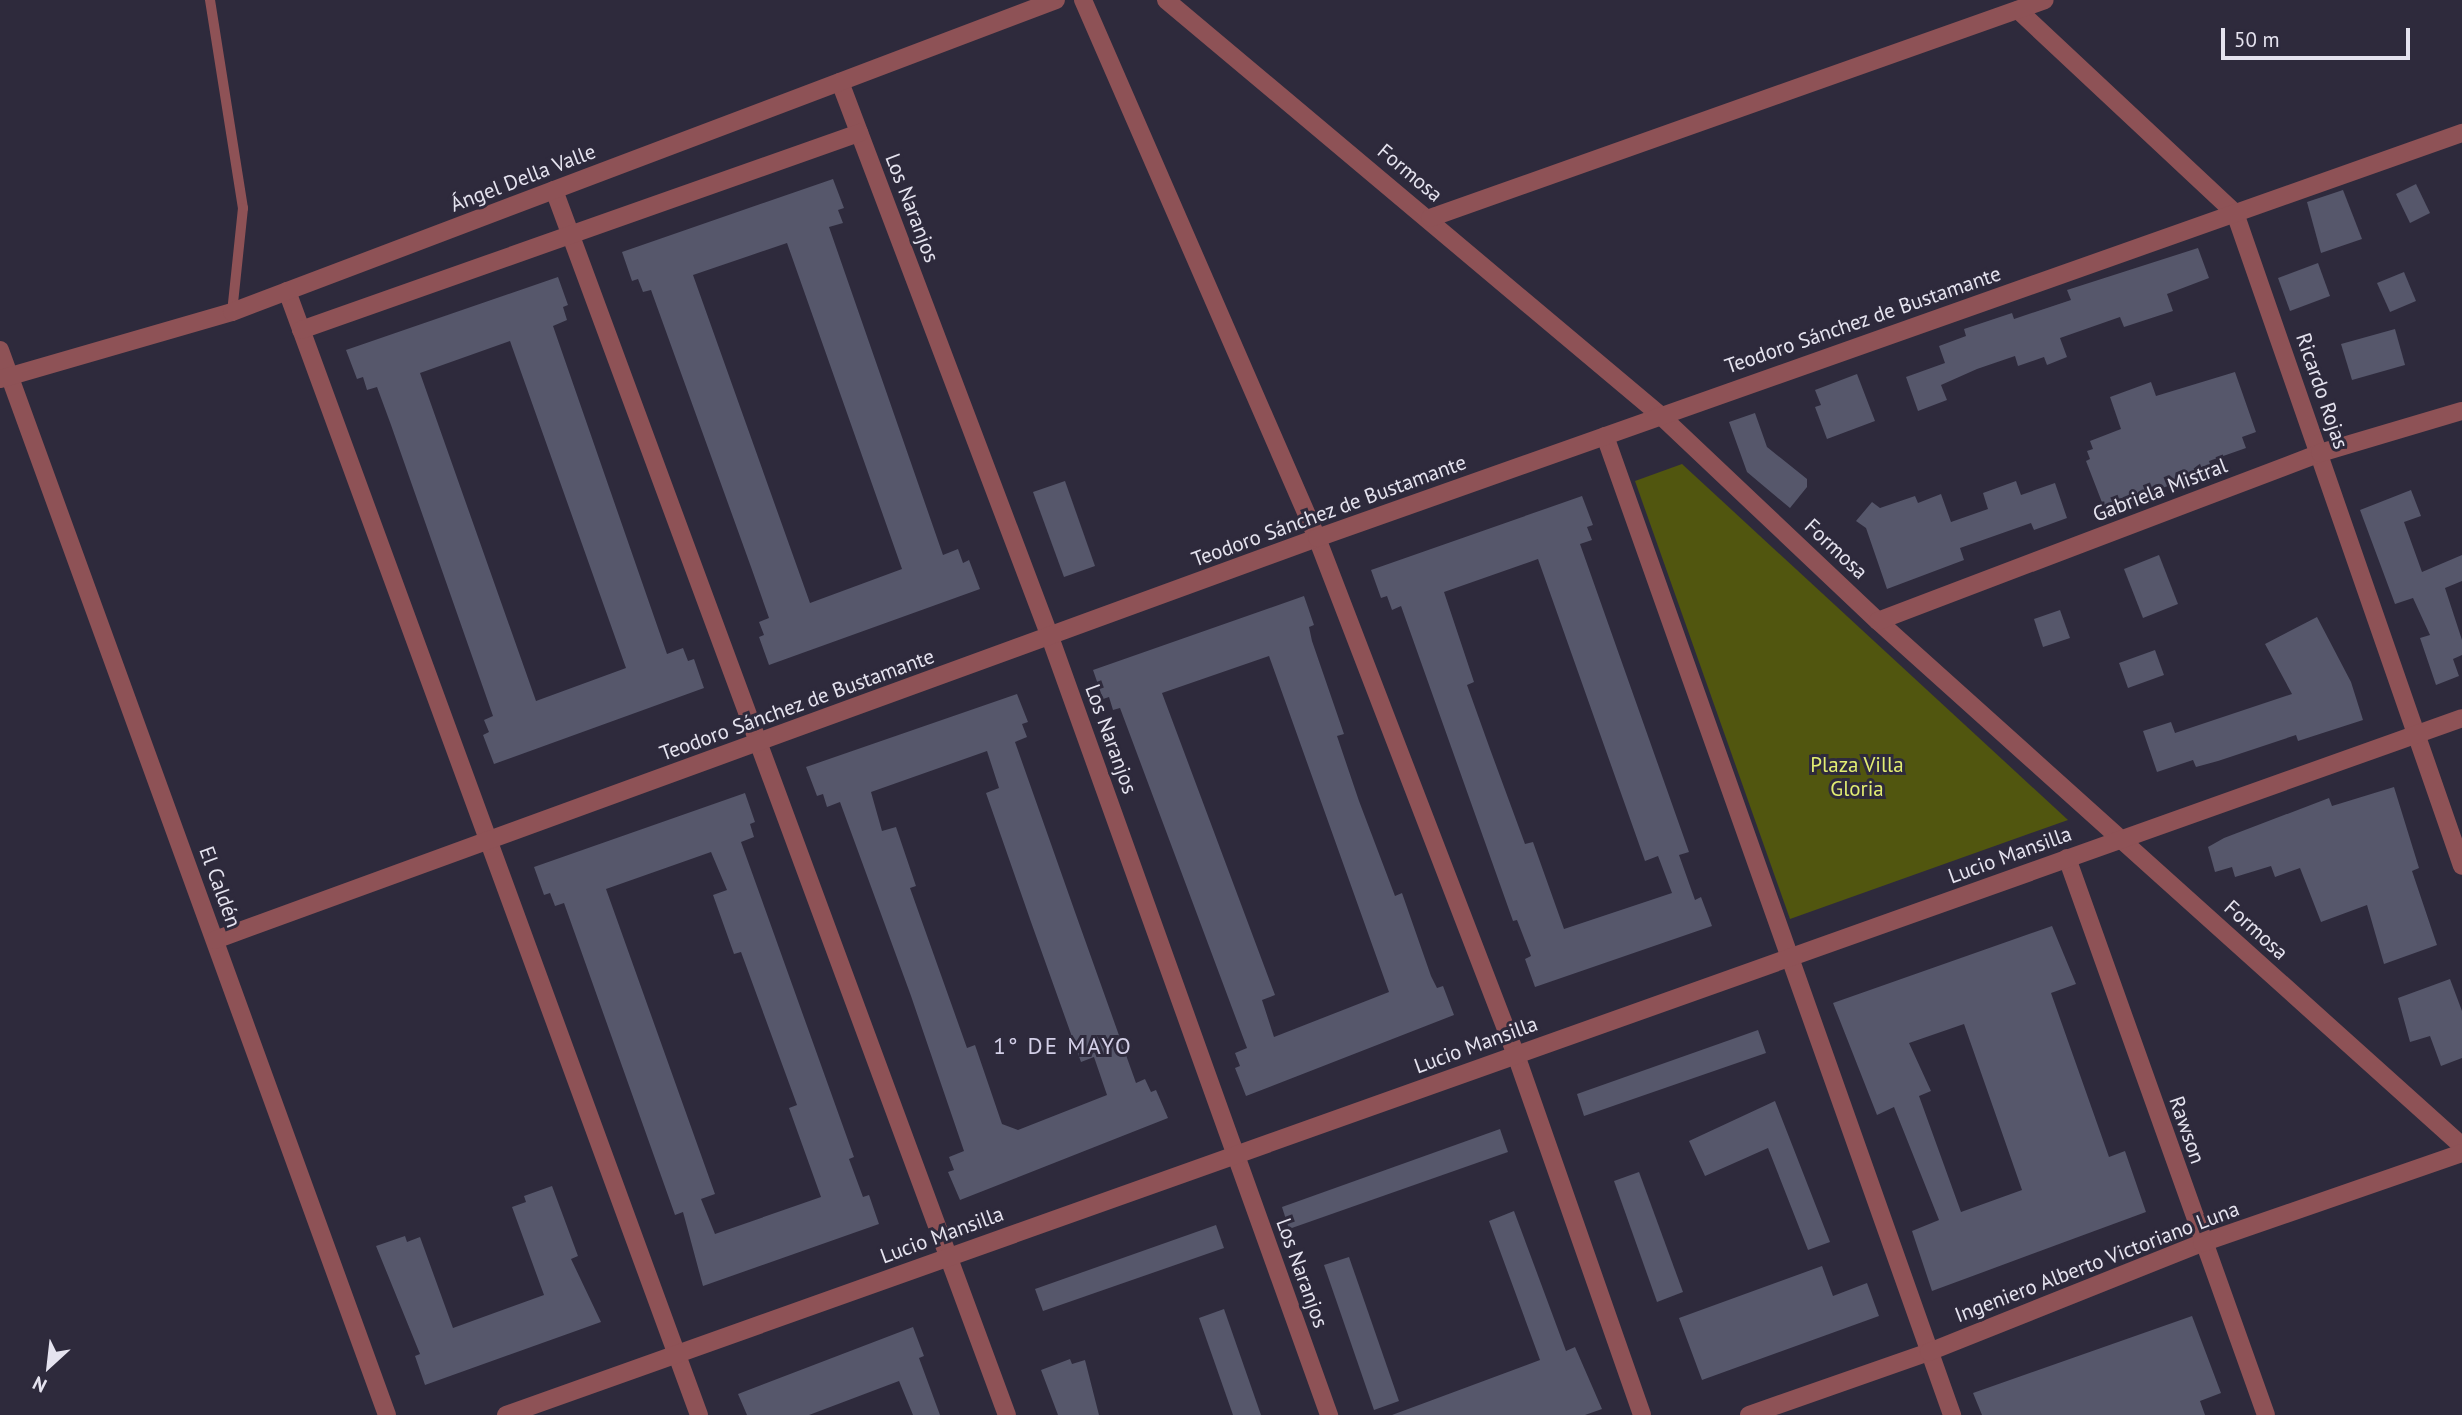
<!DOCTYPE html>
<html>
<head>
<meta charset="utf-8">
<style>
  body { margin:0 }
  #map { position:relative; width:2462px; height:1415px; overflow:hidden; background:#2e2a3c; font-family:"PT Sans",sans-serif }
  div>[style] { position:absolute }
  .green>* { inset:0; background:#51560f }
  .building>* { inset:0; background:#56576b }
  .service>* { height:10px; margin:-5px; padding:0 5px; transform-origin:5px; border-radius:5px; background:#8e5256 }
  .minor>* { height:18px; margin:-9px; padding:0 9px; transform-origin:9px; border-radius:9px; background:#8e5256 }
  span { translate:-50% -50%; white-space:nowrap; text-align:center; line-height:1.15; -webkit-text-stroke:6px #2e2a3c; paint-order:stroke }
  .street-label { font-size:21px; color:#e5e3ef }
  .park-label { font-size:21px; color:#e2ed72 }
  .neighbourhood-label { font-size:23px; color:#d4d0e8; letter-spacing:2px }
  .north { position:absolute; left:14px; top:1331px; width:70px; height:70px; -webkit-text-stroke:5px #2e2a3c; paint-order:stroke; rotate:207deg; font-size:19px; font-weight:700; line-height:28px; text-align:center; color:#e5e3ef }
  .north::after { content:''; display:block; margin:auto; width:24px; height:32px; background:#e5e3ef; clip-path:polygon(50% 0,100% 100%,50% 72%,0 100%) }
  .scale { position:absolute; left:2221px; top:28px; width:189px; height:32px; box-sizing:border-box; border:4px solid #e5e3ef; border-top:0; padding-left:9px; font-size:21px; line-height:24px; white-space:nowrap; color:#e5e3ef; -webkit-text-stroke:5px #2e2a3c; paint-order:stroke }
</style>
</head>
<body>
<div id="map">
  <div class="green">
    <i style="clip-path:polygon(1682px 464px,2068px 820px,1790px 919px,1635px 481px)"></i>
  </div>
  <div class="building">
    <i style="clip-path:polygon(evenodd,833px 179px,844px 208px,838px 210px,843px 223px,829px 227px,943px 555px,958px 549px,963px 563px,969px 560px,980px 589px,769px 665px,759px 637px,764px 635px,759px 622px,769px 618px,751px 567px,651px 290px,643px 292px,638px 279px,632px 281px,622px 252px,833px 179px,787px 243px,902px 569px,810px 603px,693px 275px,787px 243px)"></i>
    <i style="clip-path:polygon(2416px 184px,2430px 213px,2410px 223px,2396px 194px)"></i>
    <i style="clip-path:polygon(2343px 190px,2362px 239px,2321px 253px,2307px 202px)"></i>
    <i style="clip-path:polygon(2198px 248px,2209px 278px,2167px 294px,2173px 311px,2124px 327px,2120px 317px,2060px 338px,2067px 357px,2047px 365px,2044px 357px,2018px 366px,2015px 356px,1977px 369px,1941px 385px,1947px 400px,1918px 411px,1906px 377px,1945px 363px,1939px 346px,1966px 336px,1964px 329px,2012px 313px,2014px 319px,2071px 300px,2067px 290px)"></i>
    <i style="clip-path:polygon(2318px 263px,2330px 296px,2290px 311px,2278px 278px)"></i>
    <i style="clip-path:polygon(2404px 272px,2416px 301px,2390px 312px,2377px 283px)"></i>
    <i style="clip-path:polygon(evenodd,558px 277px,568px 305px,563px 307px,567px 320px,553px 326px,667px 654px,683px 648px,688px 661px,694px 659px,704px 688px,494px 764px,483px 735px,489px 732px,484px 720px,493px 716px,391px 425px,377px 387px,367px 390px,363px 377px,357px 379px,346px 350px,558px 277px,510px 341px,626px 668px,536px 701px,420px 373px,510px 341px)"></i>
    <i style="clip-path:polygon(2395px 329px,2405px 365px,2352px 380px,2341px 344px)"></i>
    <i style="clip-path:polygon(2235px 372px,2256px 432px,2242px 437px,2246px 448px,2209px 461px,2212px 470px,2107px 508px,2103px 505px,2086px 461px,2090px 459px,2087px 451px,2093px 449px,2090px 441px,2121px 429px,2110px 397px,2151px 382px,2156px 396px)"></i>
    <i style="clip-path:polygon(1857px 374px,1875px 421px,1827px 439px,1815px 407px,1821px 405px,1815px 390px)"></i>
    <i style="clip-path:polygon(1755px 413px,1767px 447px,1807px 479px,1807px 487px,1790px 508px,1747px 472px,1729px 422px)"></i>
    <i style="clip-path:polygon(1065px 481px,1095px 566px,1064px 577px,1033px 492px)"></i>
    <i style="clip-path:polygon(2016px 481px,2021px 495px,2055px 483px,2067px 518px,2034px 530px,2031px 523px,1960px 548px,1964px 560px,1887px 589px,1866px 528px,1856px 521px,1872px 502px,1880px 508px,1915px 496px,1918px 503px,1941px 494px,1951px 522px,1988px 509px,1983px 493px)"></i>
    <i style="clip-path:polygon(2411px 490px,2421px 516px,2404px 522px,2422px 572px,2462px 555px,2462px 581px,2445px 588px,2462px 640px,2462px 655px,2453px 659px,2459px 676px,2436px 685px,2420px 638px,2430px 635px,2413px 598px,2395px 604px,2360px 510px)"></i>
    <i style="clip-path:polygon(evenodd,1582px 496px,1593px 525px,1587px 527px,1592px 540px,1580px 544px,1689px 852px,1679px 855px,1695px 900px,1701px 897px,1712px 926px,1535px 987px,1525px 959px,1531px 956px,1517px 920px,1513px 921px,1401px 606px,1392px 610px,1387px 596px,1381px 598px,1371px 570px,1582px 496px,1538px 559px,1645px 861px,1658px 856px,1672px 893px,1564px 929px,1533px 842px,1525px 844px,1490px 749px,1467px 685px,1474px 682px,1444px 592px,1538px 559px)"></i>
    <i style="clip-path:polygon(2159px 555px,2178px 604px,2143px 618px,2124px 569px)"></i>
    <i style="clip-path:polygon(evenodd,1304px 596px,1314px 625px,1309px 627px,1312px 641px,1344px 734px,1337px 736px,1359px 801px,1395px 896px,1402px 893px,1431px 976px,1437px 988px,1443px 986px,1454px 1015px,1246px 1096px,1235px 1068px,1240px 1066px,1235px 1053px,1247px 1048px,1120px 708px,1113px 710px,1109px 697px,1103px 699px,1093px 670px,1304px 596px,1269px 656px,1389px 992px,1274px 1037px,1262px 1000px,1275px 995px,1162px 693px,1269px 656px)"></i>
    <i style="clip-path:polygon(2060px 610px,2070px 638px,2043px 647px,2034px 619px)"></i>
    <i style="clip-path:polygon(2317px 617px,2351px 682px,2363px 720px,2298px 741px,2296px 735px,2218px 761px,2196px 767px,2193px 760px,2157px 772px,2143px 731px,2171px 722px,2175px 733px,2292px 694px,2265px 644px)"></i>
    <i style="clip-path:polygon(2155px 650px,2164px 675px,2128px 688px,2119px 663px)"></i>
    <i style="clip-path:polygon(evenodd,1017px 694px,1028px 722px,1022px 724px,1027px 737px,1015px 742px,1075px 912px,1136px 1083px,1145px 1079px,1151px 1092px,1156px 1090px,1168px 1118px,960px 1200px,948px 1172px,954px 1170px,949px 1157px,964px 1151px,911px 996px,840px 802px,827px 807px,823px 794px,817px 796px,806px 767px,1017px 694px,987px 751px,999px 788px,986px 793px,1031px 922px,1081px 1062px,1094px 1057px,1107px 1095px,1018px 1130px,1002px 1124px,975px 1045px,967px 1048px,910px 888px,916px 886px,896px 827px,882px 831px,871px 792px,987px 751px)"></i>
    <i style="clip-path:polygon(2394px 787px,2419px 868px,2412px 871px,2437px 945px,2384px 964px,2367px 905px,2321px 922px,2300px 868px,2275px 877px,2271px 866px,2235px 877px,2232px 867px,2215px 872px,2208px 847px,2224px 838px,2329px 798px,2332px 806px)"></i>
    <i style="clip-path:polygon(evenodd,745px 793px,755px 822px,750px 824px,754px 837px,741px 842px,854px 1157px,849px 1159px,863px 1197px,869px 1195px,879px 1224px,703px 1286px,683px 1212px,675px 1215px,564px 903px,555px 906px,550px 893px,544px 895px,534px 867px,745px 793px,711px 852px,727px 890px,713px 895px,734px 954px,741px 952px,797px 1105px,789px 1108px,821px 1197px,715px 1234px,701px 1199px,715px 1194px,606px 889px,711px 852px)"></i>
    <i style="clip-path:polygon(evenodd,2052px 926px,2076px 984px,2051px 993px,2109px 1157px,2125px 1151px,2146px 1212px,1932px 1291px,1912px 1231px,1939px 1220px,1894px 1107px,1877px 1115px,1833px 1003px,2052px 926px,1964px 1024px,2022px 1190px,1961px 1212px,1919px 1096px,1931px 1091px,1909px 1043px,1964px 1024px)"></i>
    <i style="clip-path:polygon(2450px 979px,2462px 1011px,2462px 1058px,2441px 1066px,2430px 1036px,2410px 1042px,2398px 998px)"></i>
    <i style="clip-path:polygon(1758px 1030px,1766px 1053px,1584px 1116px,1577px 1094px)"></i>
    <i style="clip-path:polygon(1775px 1101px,1830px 1242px,1808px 1250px,1768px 1148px,1705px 1176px,1689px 1141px)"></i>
    <i style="clip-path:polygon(1500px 1129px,1508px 1152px,1289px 1229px,1282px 1207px)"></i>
    <i style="clip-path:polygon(1639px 1172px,1683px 1292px,1657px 1302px,1614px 1181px)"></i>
    <i style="clip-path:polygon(552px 1186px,578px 1256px,571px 1259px,601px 1322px,425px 1385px,415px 1356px,420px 1354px,376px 1246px,405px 1236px,407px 1242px,420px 1237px,453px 1328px,544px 1295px,512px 1207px,526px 1202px,524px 1196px)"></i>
    <i style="clip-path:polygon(1514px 1211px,1566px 1351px,1575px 1347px,1602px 1409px,1585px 1415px,1392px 1415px,1540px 1360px,1489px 1221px)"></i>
    <i style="clip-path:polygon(1216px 1225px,1224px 1248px,1043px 1311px,1035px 1289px)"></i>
    <i style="clip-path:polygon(1349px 1257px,1399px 1401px,1374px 1410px,1324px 1265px)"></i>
    <i style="clip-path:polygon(1822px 1266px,1833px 1296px,1867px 1283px,1879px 1316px,1702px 1380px,1679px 1318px)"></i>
    <i style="clip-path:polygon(1224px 1309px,1261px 1415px,1233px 1415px,1199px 1318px)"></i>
    <i style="clip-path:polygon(2192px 1316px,2221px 1393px,2200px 1401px,2205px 1415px,1982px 1415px,1973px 1393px)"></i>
    <i style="clip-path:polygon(913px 1327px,924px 1356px,919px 1358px,940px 1415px,913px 1415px,899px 1381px,809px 1415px,747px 1415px,738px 1394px)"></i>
    <i style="clip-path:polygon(1070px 1359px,1072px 1364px,1085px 1360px,1099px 1415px,1058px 1415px,1041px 1370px)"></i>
  </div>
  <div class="service">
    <i style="left:210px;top:0;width:211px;rotate:81deg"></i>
    <i style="left:243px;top:208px;width:105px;rotate:96deg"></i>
  </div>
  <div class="minor">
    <i style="left:1083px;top:0;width:587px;rotate:66.49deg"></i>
    <i style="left:1317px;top:538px;width:554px;rotate:68.95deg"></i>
    <i style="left:1516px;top:1055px;width:381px;rotate:70.7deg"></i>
    <i style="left:1166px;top:0;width:645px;rotate:40.03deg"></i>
    <i style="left:1660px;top:415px;width:300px;rotate:43.4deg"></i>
    <i style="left:1878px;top:621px;width:785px;rotate:41.95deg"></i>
    <i style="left:2018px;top:10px;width:297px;rotate:43.1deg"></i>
    <i style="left:2235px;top:213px;width:691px;rotate:70.83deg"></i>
    <i style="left:840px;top:82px;width:593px;rotate:69.27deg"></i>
    <i style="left:1050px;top:637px;width:827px;rotate:70.27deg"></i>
    <i style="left:554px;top:190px;width:1306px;rotate:69.71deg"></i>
    <i style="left:1430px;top:218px;width:652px;rotate:-19.52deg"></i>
    <i style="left:287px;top:291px;width:1197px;rotate:69.87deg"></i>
    <i style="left:301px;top:330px;width:592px;rotate:-19.45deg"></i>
    <i style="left:0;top:350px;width:1133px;rotate:70.03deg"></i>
    <i style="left:0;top:379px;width:241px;rotate:-16.1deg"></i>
    <i style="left:232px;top:312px;width:881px;rotate:-20.74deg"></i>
    <i style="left:1605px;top:436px;width:1039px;rotate:70.48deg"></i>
    <i style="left:1878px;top:621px;width:473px;rotate:-20.8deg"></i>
    <i style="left:2320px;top:453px;width:148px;rotate:-16.5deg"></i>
    <i style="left:2067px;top:858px;width:591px;rotate:70.34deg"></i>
    <i style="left:215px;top:940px;width:1173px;rotate:-20.04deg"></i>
    <i style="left:1317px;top:538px;width:1215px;rotate:-19.48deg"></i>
    <i style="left:506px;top:1415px;width:2076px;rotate:-19.61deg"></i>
    <i style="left:1749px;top:1415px;width:191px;rotate:-19.3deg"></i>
    <i style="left:1929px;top:1352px;width:294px;rotate:-21.8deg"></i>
    <i style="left:2202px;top:1243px;width:275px;rotate:-19.1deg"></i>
  </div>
  <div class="street-label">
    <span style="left:1410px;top:173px;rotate:40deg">Formosa</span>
    <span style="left:523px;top:178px;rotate:-21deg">Ángel Della Valle</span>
    <span style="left:912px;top:208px;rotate:69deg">Los Naranjos</span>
    <span style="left:1863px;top:320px;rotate:-19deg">Teodoro Sánchez de Bustamante</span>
    <span style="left:2322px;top:391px;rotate:71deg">Ricardo Rojas</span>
    <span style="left:2160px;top:490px;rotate:-21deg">Gabriela Mistral</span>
    <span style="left:1329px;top:511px;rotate:-20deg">Teodoro Sánchez de Bustamante</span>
    <span style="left:1836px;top:549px;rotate:43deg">Formosa</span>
    <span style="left:797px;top:705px;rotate:-20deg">Teodoro Sánchez de Bustamante</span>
    <span style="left:1111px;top:739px;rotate:70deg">Los Naranjos</span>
    <span style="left:2010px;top:855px;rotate:-20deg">Lucio Mansilla</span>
    <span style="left:220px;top:887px;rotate:70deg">El Caldén</span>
    <span style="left:2256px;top:930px;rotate:42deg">Formosa</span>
    <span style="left:1476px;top:1045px;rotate:-20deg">Lucio Mansilla</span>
    <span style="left:2187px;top:1130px;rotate:71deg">Rawson</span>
    <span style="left:942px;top:1235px;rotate:-20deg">Lucio Mansilla</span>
    <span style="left:2097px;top:1262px;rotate:-21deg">Ingeniero Alberto Victoriano Luna</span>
    <span style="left:1302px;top:1273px;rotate:70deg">Los Naranjos</span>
  </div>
  <div class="park-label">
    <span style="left:1857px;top:777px">Plaza Villa<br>Gloria</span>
  </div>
  <div class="neighbourhood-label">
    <span style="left:1063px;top:1046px">1° DE MAYO</span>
  </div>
  <div class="north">N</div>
  <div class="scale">50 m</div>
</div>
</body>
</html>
